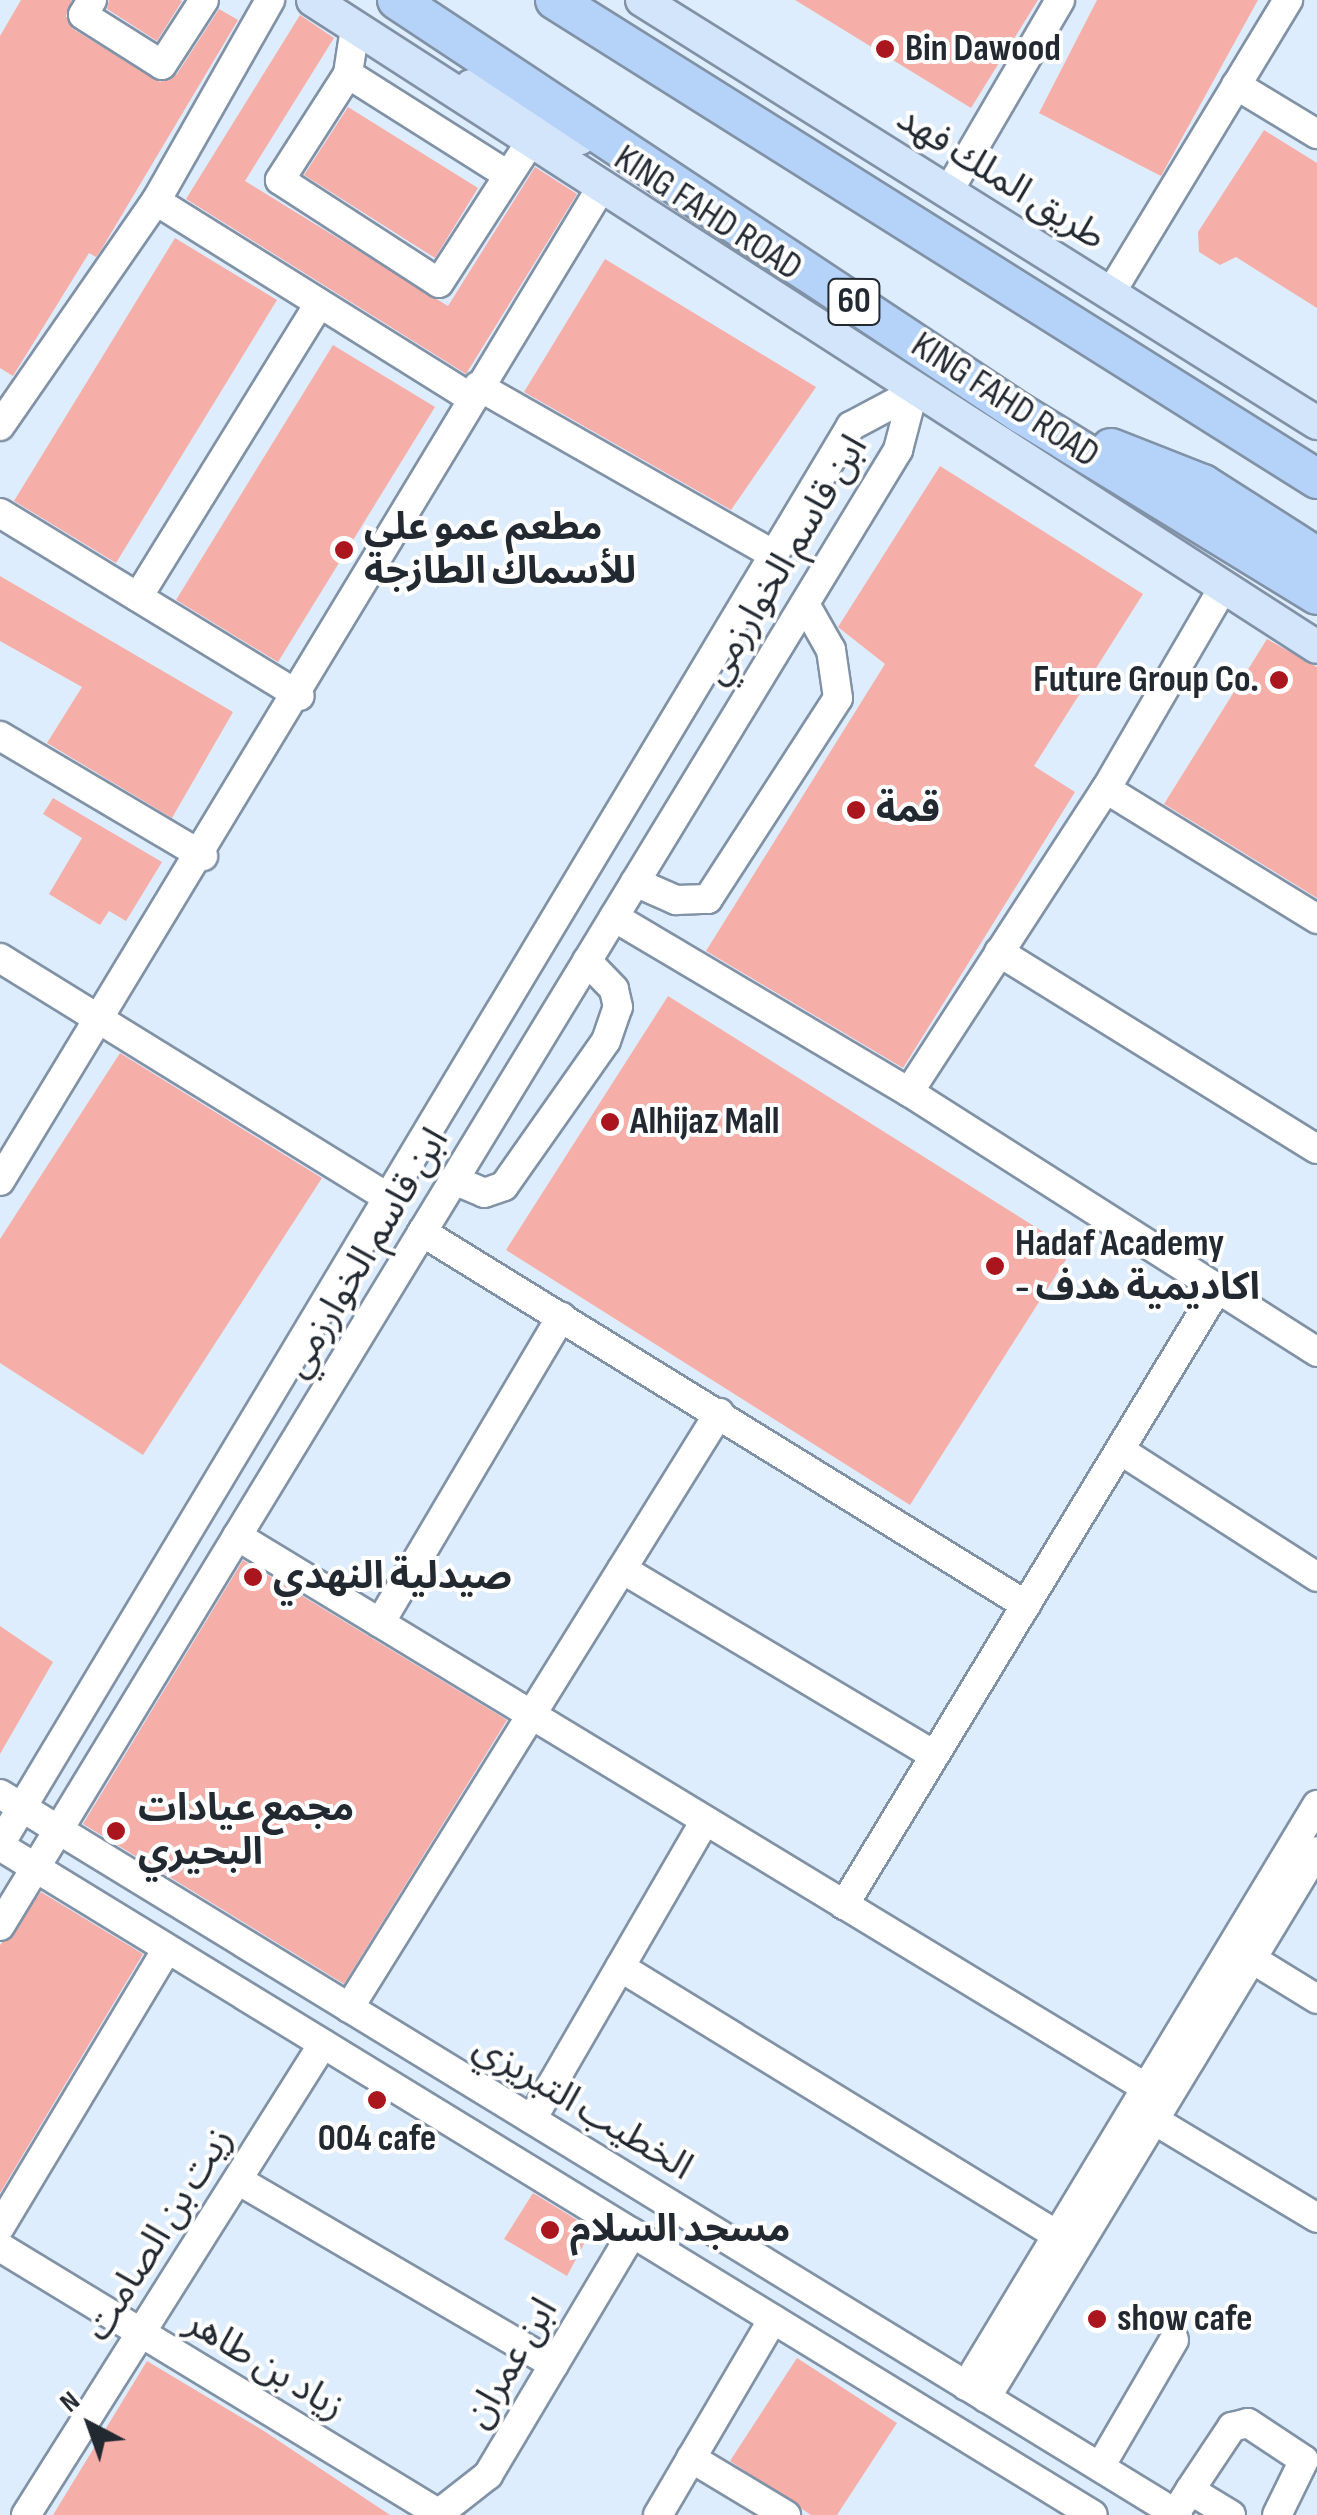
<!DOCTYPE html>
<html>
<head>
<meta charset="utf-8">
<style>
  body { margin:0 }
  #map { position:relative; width:1317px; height:2515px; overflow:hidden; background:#deedfe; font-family:"Sofia Sans Condensed","Noto Sans Arabic",sans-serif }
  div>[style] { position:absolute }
  .building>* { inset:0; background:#f5afa8 }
  .roads { filter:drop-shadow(2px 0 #8192a6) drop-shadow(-2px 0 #8192a6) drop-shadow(0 2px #8192a6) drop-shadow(0 -2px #8192a6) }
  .minor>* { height:28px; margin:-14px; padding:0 14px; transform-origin:14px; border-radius:14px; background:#fff }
  .major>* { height:32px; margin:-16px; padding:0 16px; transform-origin:16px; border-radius:16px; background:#d3e5fb }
  .highway>* { height:38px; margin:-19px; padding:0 19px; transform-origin:19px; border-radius:19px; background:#b5d3f9 }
  .dots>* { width:28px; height:28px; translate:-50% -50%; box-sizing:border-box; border:5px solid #fff; border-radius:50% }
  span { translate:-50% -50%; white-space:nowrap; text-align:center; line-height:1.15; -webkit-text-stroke:8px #fff; paint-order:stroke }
  .shield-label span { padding:2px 8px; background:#fff; border:2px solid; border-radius:8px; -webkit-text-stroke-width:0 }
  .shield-label { font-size:35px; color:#232931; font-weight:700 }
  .poi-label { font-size:38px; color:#232931; font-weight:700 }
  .left { translate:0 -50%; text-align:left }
  .right { translate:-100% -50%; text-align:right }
  .street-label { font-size:38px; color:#232931 }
  .north { position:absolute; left:40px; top:2375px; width:100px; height:100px; -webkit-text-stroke:8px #fff; paint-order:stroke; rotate:319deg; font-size:28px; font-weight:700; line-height:40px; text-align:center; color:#232931 }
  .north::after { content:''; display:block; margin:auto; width:35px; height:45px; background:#232931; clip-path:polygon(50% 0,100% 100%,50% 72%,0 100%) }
</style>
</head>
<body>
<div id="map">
  <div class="building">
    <i style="clip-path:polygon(21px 0,72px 0,66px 16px,73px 29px,160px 82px,177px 74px,219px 9px,238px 20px,101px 250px,96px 257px,89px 253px,13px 376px,0 368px,0 36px)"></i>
    <i style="clip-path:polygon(109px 0,180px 0,182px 1px,157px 41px,107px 9px)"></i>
    <i style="clip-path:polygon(795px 0,1038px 0,971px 108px)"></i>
    <i style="clip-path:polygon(1097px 0,1258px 0,1161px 176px,1039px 113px)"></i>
    <i style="clip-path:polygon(300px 15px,334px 38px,245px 181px,448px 306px,535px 167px,577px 194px,466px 374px,186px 199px)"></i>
    <i style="clip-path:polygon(348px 107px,478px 188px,435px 258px,304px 175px)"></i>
    <i style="clip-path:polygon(1264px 130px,1317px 163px,1317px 308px,1236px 257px,1220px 265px,1199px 252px,1198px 232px)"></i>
    <i style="clip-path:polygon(175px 238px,277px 300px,116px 563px,14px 501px)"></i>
    <i style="clip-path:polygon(605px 259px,816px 387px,731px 510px,524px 392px)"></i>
    <i style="clip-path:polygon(333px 345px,435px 407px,278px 662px,176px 600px)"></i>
    <i style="clip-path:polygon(940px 466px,1143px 594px,1034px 766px,1075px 792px,903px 1068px,706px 951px,885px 664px,838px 627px)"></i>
    <i style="clip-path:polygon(0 576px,233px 712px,172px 818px,47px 743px,82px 687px,0 641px)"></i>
    <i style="clip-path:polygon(1267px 639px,1317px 667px,1317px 898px,1164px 804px)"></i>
    <i style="clip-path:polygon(53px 798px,162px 862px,126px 921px,109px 911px,100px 925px,49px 894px,82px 838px,43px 814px)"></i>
    <i style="clip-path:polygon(668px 996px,1072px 1250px,910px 1505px,506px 1250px)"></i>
    <i style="clip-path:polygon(120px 1053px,322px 1178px,143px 1455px,0 1363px,0 1239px)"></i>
    <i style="clip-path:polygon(243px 1560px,507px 1720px,344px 1984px,83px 1824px)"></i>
    <i style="clip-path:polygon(0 1626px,53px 1662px,0 1754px)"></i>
    <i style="clip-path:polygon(41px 1892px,143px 1954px,0 2193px,0 1945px)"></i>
    <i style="clip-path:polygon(533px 2193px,592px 2229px,567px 2276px,504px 2239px)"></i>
    <i style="clip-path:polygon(797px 2358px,897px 2423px,837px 2515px,811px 2515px,730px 2461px)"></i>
    <i style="clip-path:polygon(147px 2361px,264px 2431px,390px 2515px,53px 2515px)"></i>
  </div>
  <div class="roads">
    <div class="minor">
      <i style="left:92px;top:0;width:17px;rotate:121deg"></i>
      <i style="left:83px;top:15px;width:93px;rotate:32.3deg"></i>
      <i style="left:162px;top:65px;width:77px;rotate:-57.1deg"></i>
      <i style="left:355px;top:28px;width:47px;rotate:98.7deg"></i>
      <i style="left:348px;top:74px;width:126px;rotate:122.7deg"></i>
      <i style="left:280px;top:180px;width:189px;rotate:32.9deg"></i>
      <i style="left:439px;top:283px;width:166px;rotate:-57.1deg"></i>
      <i style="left:348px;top:74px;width:189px;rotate:32.3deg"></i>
      <i style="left:1236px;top:85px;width:95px;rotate:31.2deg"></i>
      <i style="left:948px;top:192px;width:222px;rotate:-59.7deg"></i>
      <i style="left:156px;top:201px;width:372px;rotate:32deg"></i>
      <i style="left:1110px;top:294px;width:344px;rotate:-58.8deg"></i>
      <i style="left:478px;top:386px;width:341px;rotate:29.7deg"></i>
      <i style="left:0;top:426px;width:274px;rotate:-55.3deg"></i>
      <i style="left:156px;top:201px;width:231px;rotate:-60.4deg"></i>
      <i style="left:0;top:513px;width:351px;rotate:31.4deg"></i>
      <i style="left:138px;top:597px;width:343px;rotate:-58.3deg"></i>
      <i style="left:0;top:736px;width:236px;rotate:30.6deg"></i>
      <i style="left:1106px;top:789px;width:248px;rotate:31.6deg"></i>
      <i style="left:635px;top:882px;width:45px;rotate:23.7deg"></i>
      <i style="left:676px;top:900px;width:32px;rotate:-2deg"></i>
      <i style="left:708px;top:899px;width:239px;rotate:-57.1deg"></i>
      <i style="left:838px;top:698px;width:49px;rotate:-98.3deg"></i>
      <i style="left:831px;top:650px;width:53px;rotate:-119.5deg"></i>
      <i style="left:614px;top:917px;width:343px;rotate:30.7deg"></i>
      <i style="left:909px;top:1092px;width:484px;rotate:32.5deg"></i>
      <i style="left:999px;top:952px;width:374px;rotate:31.8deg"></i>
      <i style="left:0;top:958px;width:456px;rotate:31.7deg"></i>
      <i style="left:909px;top:1092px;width:361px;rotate:-57deg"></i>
      <i style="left:1106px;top:789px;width:233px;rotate:-59.8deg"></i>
      <i style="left:454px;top:1180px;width:33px;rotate:23deg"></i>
      <i style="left:484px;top:1193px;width:21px;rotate:-19deg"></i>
      <i style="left:504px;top:1186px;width:177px;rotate:-54.9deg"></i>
      <i style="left:606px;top:1041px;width:36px;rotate:-71deg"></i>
      <i style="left:618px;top:1007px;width:18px;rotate:-103deg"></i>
      <i style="left:614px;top:989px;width:39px;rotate:-134deg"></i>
      <i style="left:0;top:1181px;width:1157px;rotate:-58.82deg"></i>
      <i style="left:422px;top:1232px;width:710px;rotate:31.7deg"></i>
      <i style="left:1120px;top:1450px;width:234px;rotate:32.8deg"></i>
      <i style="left:237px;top:1536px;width:1062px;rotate:31.25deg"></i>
      <i style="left:622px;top:1569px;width:363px;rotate:30.8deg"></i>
      <i style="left:380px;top:1623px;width:356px;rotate:-59.4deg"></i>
      <i style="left:0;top:1794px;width:1381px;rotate:31.47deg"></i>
      <i style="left:0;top:1844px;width:1654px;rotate:-59.03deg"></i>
      <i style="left:851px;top:426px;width:70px;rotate:-28deg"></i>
      <i style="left:0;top:1846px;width:1281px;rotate:31.47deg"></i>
      <i style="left:844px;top:1905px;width:718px;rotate:-58.79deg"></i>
      <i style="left:0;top:1926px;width:1728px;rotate:-58.68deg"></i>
      <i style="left:898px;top:450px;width:59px;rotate:-75.3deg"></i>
      <i style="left:1252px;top:1959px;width:76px;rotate:31.6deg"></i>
      <i style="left:620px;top:1967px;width:513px;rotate:31.52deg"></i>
      <i style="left:349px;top:2008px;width:701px;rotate:-58.12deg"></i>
      <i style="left:532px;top:2119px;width:345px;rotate:-59.9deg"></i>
      <i style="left:1154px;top:2120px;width:190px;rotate:31deg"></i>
      <i style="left:238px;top:2180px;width:366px;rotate:30.3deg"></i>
      <i style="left:0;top:2227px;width:324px;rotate:-59deg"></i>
      <i style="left:0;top:2247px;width:516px;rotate:31.29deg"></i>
      <i style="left:966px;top:2386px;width:679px;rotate:-58.86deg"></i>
      <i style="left:986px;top:2398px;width:639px;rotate:-58.82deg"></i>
      <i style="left:691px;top:2458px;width:111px;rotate:31deg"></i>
      <i style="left:1100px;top:2467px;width:147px;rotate:-59.8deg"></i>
      <i style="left:1190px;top:2490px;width:76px;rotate:-56.3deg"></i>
      <i style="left:1232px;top:2427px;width:16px;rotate:-14deg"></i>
      <i style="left:1248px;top:2423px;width:67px;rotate:33.5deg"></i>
      <i style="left:1304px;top:2460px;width:61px;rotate:116.1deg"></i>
      <i style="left:1182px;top:2503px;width:15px;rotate:-58deg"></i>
      <i style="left:1190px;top:2490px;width:48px;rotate:31.4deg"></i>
      <i style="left:26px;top:2515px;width:557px;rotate:-57.77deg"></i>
      <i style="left:437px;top:2515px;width:65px;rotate:-38.1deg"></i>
      <i style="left:488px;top:2475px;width:282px;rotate:-59.2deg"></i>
      <i style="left:658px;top:2515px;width:227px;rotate:-59.6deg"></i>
    </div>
    <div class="major">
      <i style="left:313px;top:0;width:1194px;rotate:32.8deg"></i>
      <i style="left:642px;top:0;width:797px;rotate:32.07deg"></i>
      <i style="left:471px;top:86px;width:121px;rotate:25.5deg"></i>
    </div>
    <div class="highway">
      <i style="left:397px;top:0;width:747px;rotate:33.54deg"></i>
      <i style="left:1020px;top:413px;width:348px;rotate:31.5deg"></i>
      <i style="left:555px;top:0;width:900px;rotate:32.15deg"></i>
      <i style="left:1111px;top:448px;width:99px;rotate:21.4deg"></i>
      <i style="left:1203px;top:484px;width:135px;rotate:32.6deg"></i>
    </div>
  </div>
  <div class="dots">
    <i style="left:885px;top:49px;background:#aa151e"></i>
    <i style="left:344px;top:550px;background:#aa151e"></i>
    <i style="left:1279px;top:680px;background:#aa151e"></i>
    <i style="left:856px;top:810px;background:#aa151e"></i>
    <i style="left:610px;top:1122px;background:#aa151e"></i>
    <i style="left:995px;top:1266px;background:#aa151e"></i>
    <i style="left:253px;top:1577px;background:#aa151e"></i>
    <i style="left:116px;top:1831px;background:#aa151e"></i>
    <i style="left:377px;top:2100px;background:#aa151e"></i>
    <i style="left:550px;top:2230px;background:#aa151e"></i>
    <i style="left:1097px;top:2319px;background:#aa151e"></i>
  </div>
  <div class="shield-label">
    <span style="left:854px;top:302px">60</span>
  </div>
  <div class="poi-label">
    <span class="left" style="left:905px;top:49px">Bin Dawood</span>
    <span class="left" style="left:364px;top:550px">مطعم عمو علي<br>للأسماك الطازجة</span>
    <span class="right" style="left:1259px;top:680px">Future Group Co.</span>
    <span class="left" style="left:876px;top:810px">قمة</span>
    <span class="left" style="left:630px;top:1122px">Alhijaz Mall</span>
    <span class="left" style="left:1015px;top:1266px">Hadaf Academy<br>- اكاديمية هدف</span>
    <span class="left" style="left:273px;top:1577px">صيدلية النهدي</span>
    <span class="left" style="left:138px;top:1831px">مجمع عيادات<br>البحيري</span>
    <span style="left:377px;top:2139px">004 cafe</span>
    <span class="left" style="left:570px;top:2230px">مسجد السلام</span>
    <span class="left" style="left:1117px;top:2319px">show cafe</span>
  </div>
  <div class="street-label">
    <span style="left:1001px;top:178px;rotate:32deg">طريق الملك فهد</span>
    <span style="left:708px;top:213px;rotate:33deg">KING FAHD ROAD</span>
    <span style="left:1005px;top:400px;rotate:33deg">KING FAHD ROAD</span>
    <span style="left:785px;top:560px;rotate:-59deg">ابن قاسم الخوارزمي</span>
    <span style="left:366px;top:1253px;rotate:-59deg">ابن قاسم الخوارزمي</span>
    <span style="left:583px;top:2107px;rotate:31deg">الخطيب التبريزي</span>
    <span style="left:159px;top:2234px;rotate:-58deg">زيت بن الصامت</span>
    <span style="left:511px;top:2363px;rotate:-59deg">ابن عمران</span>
    <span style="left:265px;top:2365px;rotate:31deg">زياد بن طاهر</span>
  </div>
  <div class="north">N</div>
</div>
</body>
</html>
